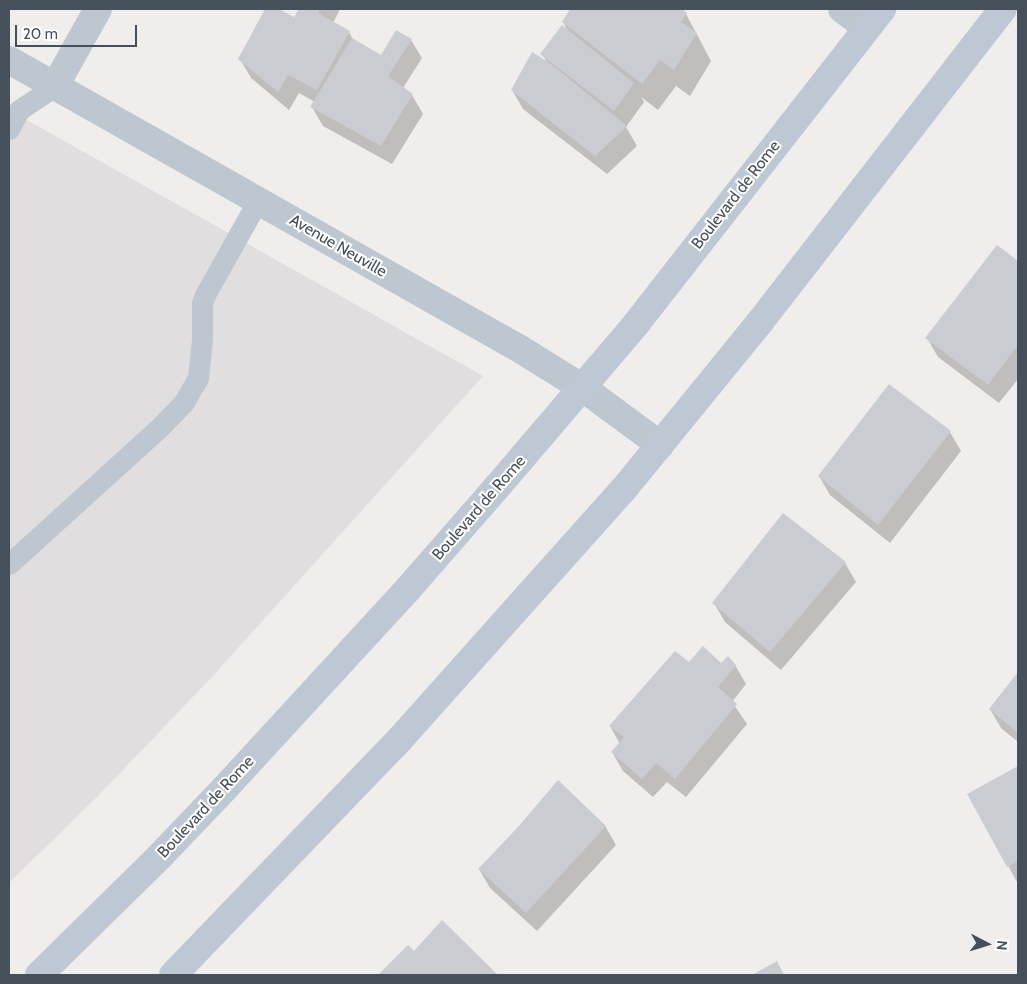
<!DOCTYPE html>
<html>
<head>
<meta charset="utf-8">
<style>
  body { margin:0 }
  #map { position:relative; width:1027px; height:984px; overflow:hidden; background:#f0eded; font-family:Cabin,sans-serif }
  div>[style] { position:absolute }
  .education>* { inset:0; background:#e1dedf }
  .shadow>* { inset:0; background:#0003 }
  .building>* { inset:0; background:#caccd2 }
  .lane>* { height:21px; margin:-10.5px; padding:0 10.5px; transform-origin:10.5px; border-radius:10.5px; background:#bec7cf }
  .street>* { height:28px; margin:-14px; padding:0 14px; transform-origin:14px; border-radius:14px; background:#bec7cf }
  .secondary>* { height:28px; margin:-14px; padding:0 14px; transform-origin:14px; border-radius:14px; background:#bec8d4 }
  span { translate:-50% -50%; white-space:nowrap; text-align:center; line-height:1.15; -webkit-text-stroke:4px #fff; paint-order:stroke }
  .street-label { font-size:16px; color:#46505a }
  .frame { position:absolute; inset:0; border:10px solid #46505a; pointer-events:none }
  .north { position:absolute; left:962px; top:919px; width:50px; height:50px; -webkit-text-stroke:4px #fff; paint-order:stroke; rotate:95deg; font-size:14px; font-weight:700; line-height:20px; text-align:center; color:#46505a }
  .north::after { content:''; display:block; margin:auto; width:18px; height:22px; background:#46505a; clip-path:polygon(50% 0,100% 100%,50% 72%,0 100%) }
  .scale { position:absolute; left:15px; top:25px; width:122px; height:22px; box-sizing:border-box; border:2px solid #46505a; border-top:0; padding-left:6px; font-size:15px; line-height:18px; white-space:nowrap; color:#46505a; -webkit-text-stroke:4px #fff; paint-order:stroke }
</style>
</head>
<body>
<div id="map">
  <div class="education">
    <i style="clip-path:polygon(9px 110px,483px 376px,211px 678px,97px 797px,9px 883px)"></i>
  </div>
  <div class="shadow">
    <i style="clip-path:polygon(266px 9px,277px 9px,294px 19px,300px 9px,340px 9px,333px 23px,349px 32px,353px 40px,381px 56px,411px 40px,422px 58px,403px 88px,412px 95px,423px 114px,392px 164px,323px 126px,312px 107px,315px 102px,299px 93px,289px 110px,251px 78px,240px 59px)"></i>
    <i style="clip-path:polygon(571px 9px,679px 9px,686px 14px,711px 61px,690px 96px,676px 86px,658px 110px,641px 97px,644px 102px,626px 127px,637px 146px,607px 174px,523px 109px,512px 90px,549px 65px,542px 54px,568px 31px,563px 22px)"></i>
    <i style="clip-path:polygon(997px 247px,1018px 263px,1018px 379px,999px 403px,938px 357px,927px 338px)"></i>
    <i style="clip-path:polygon(889px 386px,950px 432px,961px 451px,890px 543px,830px 495px,819px 476px)"></i>
    <i style="clip-path:polygon(845px 563px,856px 582px,781px 670px,725px 622px,714px 603px)"></i>
    <i style="clip-path:polygon(689px 664px,735px 665px,746px 684px,732px 702px,747px 724px,686px 797px,667px 782px,653px 797px,623px 771px,612px 752px,620px 744px,610px 726px)"></i>
    <i style="clip-path:polygon(1018px 674px,1018px 742px,1001px 728px,990px 709px)"></i>
    <i style="clip-path:polygon(1018px 767px,1018px 884px,969px 794px)"></i>
    <i style="clip-path:polygon(605px 826px,616px 845px,537px 931px,490px 888px,479px 869px)"></i>
    <i style="clip-path:polygon(442px 922px,496px 975px,380px 975px,408px 947px,414px 953px)"></i>
  </div>
  <div class="building">
    <i style="clip-path:polygon(265px 9px,279px 9px,294px 17px,299px 9px,320px 9px,318px 13px,350px 31px,317px 90px,288px 75px,278px 92px,238px 59px)"></i>
    <i style="clip-path:polygon(570px 9px,682px 9px,687px 13px,681px 22px,697px 33px,674px 70px,660px 60px,642px 84px,562px 22px)"></i>
    <i style="clip-path:polygon(562px 25px,634px 83px,614px 111px,540px 54px)"></i>
    <i style="clip-path:polygon(396px 30px,412px 39px,388px 76px,413px 94px,381px 146px,310px 107px,352px 38px,381px 55px)"></i>
    <i style="clip-path:polygon(532px 52px,551px 64px,627px 126px,595px 156px,511px 90px)"></i>
    <i style="clip-path:polygon(997px 245px,1018px 261px,1018px 345px,988px 385px,925px 338px)"></i>
    <i style="clip-path:polygon(889px 384px,951px 431px,878px 525px,818px 476px)"></i>
    <i style="clip-path:polygon(783px 513px,846px 562px,770px 652px,712px 603px)"></i>
    <i style="clip-path:polygon(703px 646px,721px 663px,728px 656px,736px 665px,718px 687px,737px 704px,675px 779px,656px 763px,642px 779px,611px 752px,624px 737px,609px 726px,675px 651px,689px 662px)"></i>
    <i style="clip-path:polygon(1018px 672px,1018px 733px,989px 709px)"></i>
    <i style="clip-path:polygon(1018px 766px,1018px 861px,1007px 867px,967px 794px)"></i>
    <i style="clip-path:polygon(558px 780px,606px 826px,526px 913px,478px 869px,519px 826px)"></i>
    <i style="clip-path:polygon(442px 920px,497px 974px,495px 975px,378px 975px,408px 945px,414px 951px)"></i>
    <i style="clip-path:polygon(777px 961px,784px 975px,752px 975px)"></i>
  </div>
  <div class="lane">
    <i style="left:9px;top:129px;width:21px;rotate:-62deg"></i>
    <i style="left:19px;top:110px;width:43px;rotate:-33.7deg"></i>
    <i style="left:9px;top:564px;width:202px;rotate:-42.2deg"></i>
    <i style="left:159px;top:428px;width:36px;rotate:-46deg"></i>
    <i style="left:184px;top:402px;width:28px;rotate:-60deg"></i>
    <i style="left:198px;top:378px;width:39px;rotate:-84deg"></i>
    <i style="left:202px;top:339px;width:36px;rotate:-90deg"></i>
    <i style="left:202px;top:303px;width:9px;rotate:-69deg"></i>
    <i style="left:205px;top:295px;width:109px;rotate:-60.8deg"></i>
  </div>
  <div class="street">
    <i style="left:842px;top:9px;width:31px;rotate:37deg"></i>
    <i style="left:9px;top:60px;width:587px;rotate:29.49deg"></i>
    <i style="left:520px;top:349px;width:74px;rotate:31.8deg"></i>
    <i style="left:583px;top:388px;width:96px;rotate:36.5deg"></i>
    <i style="left:55px;top:86px;width:88px;rotate:-60.8deg"></i>
  </div>
  <div class="secondary">
    <i style="left:39px;top:975px;width:171px;rotate:-44.5deg"></i>
    <i style="left:161px;top:855px;width:93px;rotate:-46.3deg"></i>
    <i style="left:225px;top:788px;width:270px;rotate:-47.4deg"></i>
    <i style="left:408px;top:589px;width:135px;rotate:-48.9deg"></i>
    <i style="left:497px;top:487px;width:214px;rotate:-49.5deg"></i>
    <i style="left:636px;top:324px;width:400px;rotate:-52deg"></i>
    <i style="left:173px;top:975px;width:329px;rotate:-46.1deg"></i>
    <i style="left:401px;top:738px;width:333px;rotate:-48.2deg"></i>
    <i style="left:623px;top:490px;width:217px;rotate:-50.8deg"></i>
    <i style="left:760px;top:322px;width:396px;rotate:-52.2deg"></i>
  </div>
  <div class="street-label">
    <span style="left:736px;top:195px;rotate:-52deg">Boulevard de Rome</span>
    <span style="left:338px;top:246px;rotate:30deg">Avenue Neuville</span>
    <span style="left:479px;top:508px;rotate:-49deg">Boulevard de Rome</span>
    <span style="left:206px;top:807px;rotate:-47deg">Boulevard de Rome</span>
  </div>
  <div class="frame"></div>
  <div class="north">N</div>
  <div class="scale">20 m</div>
</div>
</body>
</html>
